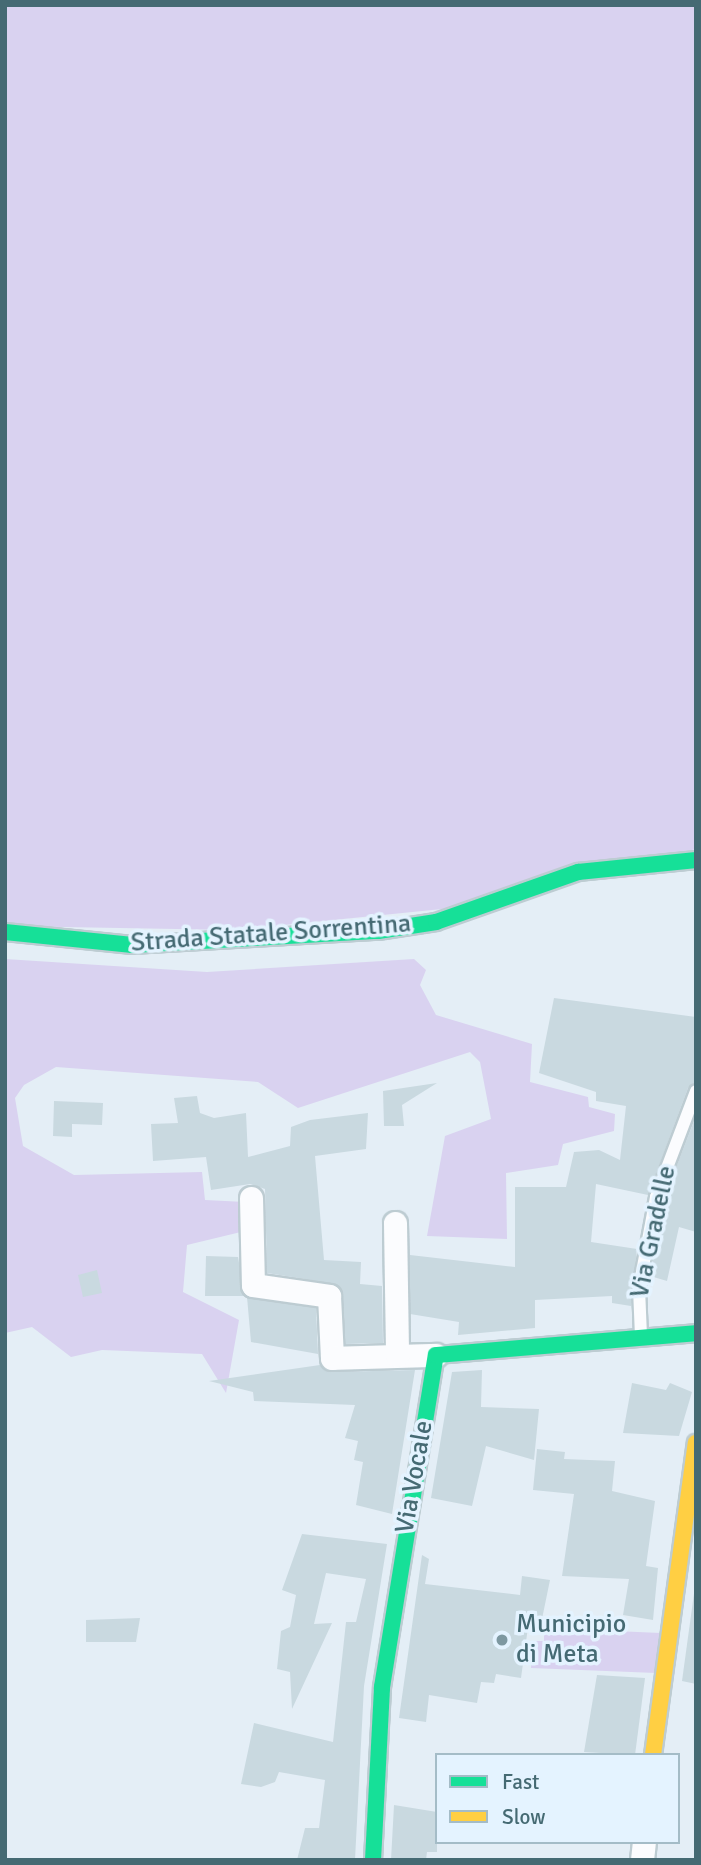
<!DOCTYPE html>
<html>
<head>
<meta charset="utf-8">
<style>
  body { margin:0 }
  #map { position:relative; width:701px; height:1865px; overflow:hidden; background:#e4eef6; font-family:Signika,sans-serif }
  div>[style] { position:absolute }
  .green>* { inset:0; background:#d9d2f0 }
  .building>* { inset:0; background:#c9d9e0 }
  .roads { filter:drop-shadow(2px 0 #bdccd2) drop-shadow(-2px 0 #bdccd2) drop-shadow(0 2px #bdccd2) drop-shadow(0 -2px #bdccd2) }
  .lane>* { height:12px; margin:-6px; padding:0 6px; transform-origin:6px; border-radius:6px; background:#fbfcfe }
  .street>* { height:23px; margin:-11.5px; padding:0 11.5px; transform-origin:11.5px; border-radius:11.5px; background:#fbfcfe }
  .fast>* { height:16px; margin:-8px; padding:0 8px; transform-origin:8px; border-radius:8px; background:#16e098 }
  .slow>* { height:16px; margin:-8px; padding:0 8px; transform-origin:8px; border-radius:8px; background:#ffcf43 }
  .dots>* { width:19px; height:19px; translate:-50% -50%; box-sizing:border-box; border:4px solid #e4f3ff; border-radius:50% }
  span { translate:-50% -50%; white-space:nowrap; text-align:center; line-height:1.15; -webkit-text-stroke:7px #e4f3ff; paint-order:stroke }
  .street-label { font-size:26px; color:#456a73 }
  .poi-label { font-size:26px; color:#456a73 }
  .left { translate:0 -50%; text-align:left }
  .frame { position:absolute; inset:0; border:7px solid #456a73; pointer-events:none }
  .legend { position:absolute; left:435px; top:1753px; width:245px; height:91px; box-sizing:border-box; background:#e4f3ff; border:2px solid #a4bcc7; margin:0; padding:9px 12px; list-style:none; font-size:21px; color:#456a73 }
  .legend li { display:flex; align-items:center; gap:14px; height:35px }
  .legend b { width:35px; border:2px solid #a4bcc7 }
</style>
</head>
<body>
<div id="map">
  <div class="green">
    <i style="clip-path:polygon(5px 5px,696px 5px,696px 849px,452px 908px,234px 930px,5px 926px)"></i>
    <i style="clip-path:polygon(5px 959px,207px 972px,414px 959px,426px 970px,420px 985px,436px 1015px,532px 1044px,530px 1082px,588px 1097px,589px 1107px,615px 1114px,614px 1131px,563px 1144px,558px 1165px,506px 1173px,507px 1239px,427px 1236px,445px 1136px,491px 1119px,480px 1062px,470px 1052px,298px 1108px,258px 1082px,56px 1067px,24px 1085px,15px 1098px,23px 1146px,74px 1175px,202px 1172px,205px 1200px,245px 1202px,245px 1231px,187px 1245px,183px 1292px,239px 1320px,226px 1393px,202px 1354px,102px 1350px,71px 1357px,32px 1327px,5px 1333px)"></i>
    <i style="clip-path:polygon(544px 1628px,661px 1633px,656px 1673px,531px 1668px,533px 1641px,544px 1641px)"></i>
  </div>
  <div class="building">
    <i style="clip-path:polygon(554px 998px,696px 1017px,696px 1082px,688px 1088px,648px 1195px,596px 1184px,591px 1242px,637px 1249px,631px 1306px,612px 1303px,612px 1296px,535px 1300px,535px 1328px,458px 1335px,459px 1322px,410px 1314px,410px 1255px,515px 1267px,515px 1187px,566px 1187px,574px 1152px,599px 1150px,620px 1160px,626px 1106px,596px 1101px,596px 1092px,539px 1073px)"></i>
    <i style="clip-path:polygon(437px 1083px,402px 1105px,404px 1126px,384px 1126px,383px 1091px)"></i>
    <i style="clip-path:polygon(197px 1096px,200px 1113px,214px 1118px,246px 1113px,248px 1157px,290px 1146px,291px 1127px,310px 1120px,368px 1113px,366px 1149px,315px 1156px,324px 1260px,361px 1262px,360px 1284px,382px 1286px,383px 1343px,345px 1344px,336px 1284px,267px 1273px,265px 1189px,250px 1184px,211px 1190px,206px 1157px,153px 1161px,151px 1124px,178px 1123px,174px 1098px)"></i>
    <i style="clip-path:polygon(54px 1101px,103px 1103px,102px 1125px,72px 1124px,72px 1137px,53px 1136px)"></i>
    <i style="clip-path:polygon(696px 1116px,696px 1232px,679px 1227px,667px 1281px,650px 1276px,664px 1199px)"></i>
    <i style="clip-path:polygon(206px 1256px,238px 1257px,245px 1296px,205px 1296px)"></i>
    <i style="clip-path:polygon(97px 1270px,102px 1293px,83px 1297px,78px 1275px)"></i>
    <i style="clip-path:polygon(247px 1297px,316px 1308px,318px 1354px,251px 1342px)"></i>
    <i style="clip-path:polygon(320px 1365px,332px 1372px,415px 1370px,392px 1514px,356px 1505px,363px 1462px,354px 1460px,358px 1441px,345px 1438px,355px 1405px,254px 1401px,253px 1392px,209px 1381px)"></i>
    <i style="clip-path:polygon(482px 1370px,481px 1407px,539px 1409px,534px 1460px,486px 1446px,472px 1506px,431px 1498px,452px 1372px)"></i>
    <i style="clip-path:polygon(632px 1383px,666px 1390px,670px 1383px,692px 1392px,679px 1436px,623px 1433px)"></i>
    <i style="clip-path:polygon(537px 1449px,565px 1452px,564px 1459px,615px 1461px,612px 1491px,655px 1501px,646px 1566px,658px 1568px,653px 1620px,623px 1615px,629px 1579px,562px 1576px,574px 1494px,533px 1490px)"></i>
    <i style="clip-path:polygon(302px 1534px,387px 1544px,364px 1686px,355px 1860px,297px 1860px,305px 1828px,319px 1828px,325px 1780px,279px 1772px,275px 1782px,261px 1787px,241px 1784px,254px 1723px,333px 1742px,346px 1622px,356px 1622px,366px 1579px,326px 1573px,314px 1624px,332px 1623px,292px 1709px,290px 1672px,277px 1669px,281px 1631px,290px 1627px,296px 1595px,282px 1590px)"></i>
    <i style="clip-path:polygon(422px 1555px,429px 1559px,425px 1584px,520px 1595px,522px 1576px,550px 1580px,542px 1619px,529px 1620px,521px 1678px,496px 1674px,494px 1683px,481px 1682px,477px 1703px,429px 1695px,426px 1722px,399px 1718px)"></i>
    <i style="clip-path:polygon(696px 1579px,696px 1684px,682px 1681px)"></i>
    <i style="clip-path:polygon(140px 1618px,136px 1642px,86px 1642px,86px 1620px)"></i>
    <i style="clip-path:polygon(597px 1675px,645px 1678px,635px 1755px,584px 1752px)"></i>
    <i style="clip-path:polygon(394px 1805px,437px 1812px,437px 1852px,427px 1852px,426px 1860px,391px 1860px)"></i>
  </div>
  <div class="roads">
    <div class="lane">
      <i style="left:641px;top:1336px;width:48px;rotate:-92.4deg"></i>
      <i style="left:639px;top:1288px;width:93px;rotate:-79.4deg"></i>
      <i style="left:656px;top:1197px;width:113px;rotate:-69.3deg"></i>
    </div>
    <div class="street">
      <i style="left:251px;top:1198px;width:87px;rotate:88.7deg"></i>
      <i style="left:253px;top:1285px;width:77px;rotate:8.2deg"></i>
      <i style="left:329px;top:1296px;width:62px;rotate:87.2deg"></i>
      <i style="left:332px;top:1358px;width:104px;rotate:-1.7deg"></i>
      <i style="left:395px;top:1223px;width:132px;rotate:89.1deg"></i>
      <i style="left:642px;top:1860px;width:18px;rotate:-84deg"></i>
    </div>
    <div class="fast">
      <i style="left:5px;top:932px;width:128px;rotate:5.8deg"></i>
      <i style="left:132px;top:945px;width:246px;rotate:-3.3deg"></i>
      <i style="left:378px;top:931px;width:59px;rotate:-8.8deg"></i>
      <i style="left:436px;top:922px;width:151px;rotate:-19.4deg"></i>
      <i style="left:578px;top:872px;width:119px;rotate:-5.8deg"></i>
      <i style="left:373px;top:1860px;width:173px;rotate:-87deg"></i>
      <i style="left:382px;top:1687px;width:336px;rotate:-80.8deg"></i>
      <i style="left:436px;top:1355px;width:261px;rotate:-4.8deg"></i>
    </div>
    <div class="slow">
      <i style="left:653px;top:1755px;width:315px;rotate:-82.2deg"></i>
    </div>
  </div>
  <div class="dots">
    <i style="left:502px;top:1640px;background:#7d98a1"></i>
  </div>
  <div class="street-label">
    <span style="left:271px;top:934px;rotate:-4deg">Strada Statale Sorrentina</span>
    <span style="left:654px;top:1232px;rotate:-78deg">Via Gradelle</span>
    <span style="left:415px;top:1477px;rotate:-80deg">Via Vocale</span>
  </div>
  <div class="poi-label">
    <span class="left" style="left:516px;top:1640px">Municipio<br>di Meta</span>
  </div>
  <div class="frame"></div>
  <ul class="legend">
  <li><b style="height:9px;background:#16e098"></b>Fast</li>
  <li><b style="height:9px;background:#ffcf43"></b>Slow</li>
  </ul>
</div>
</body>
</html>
